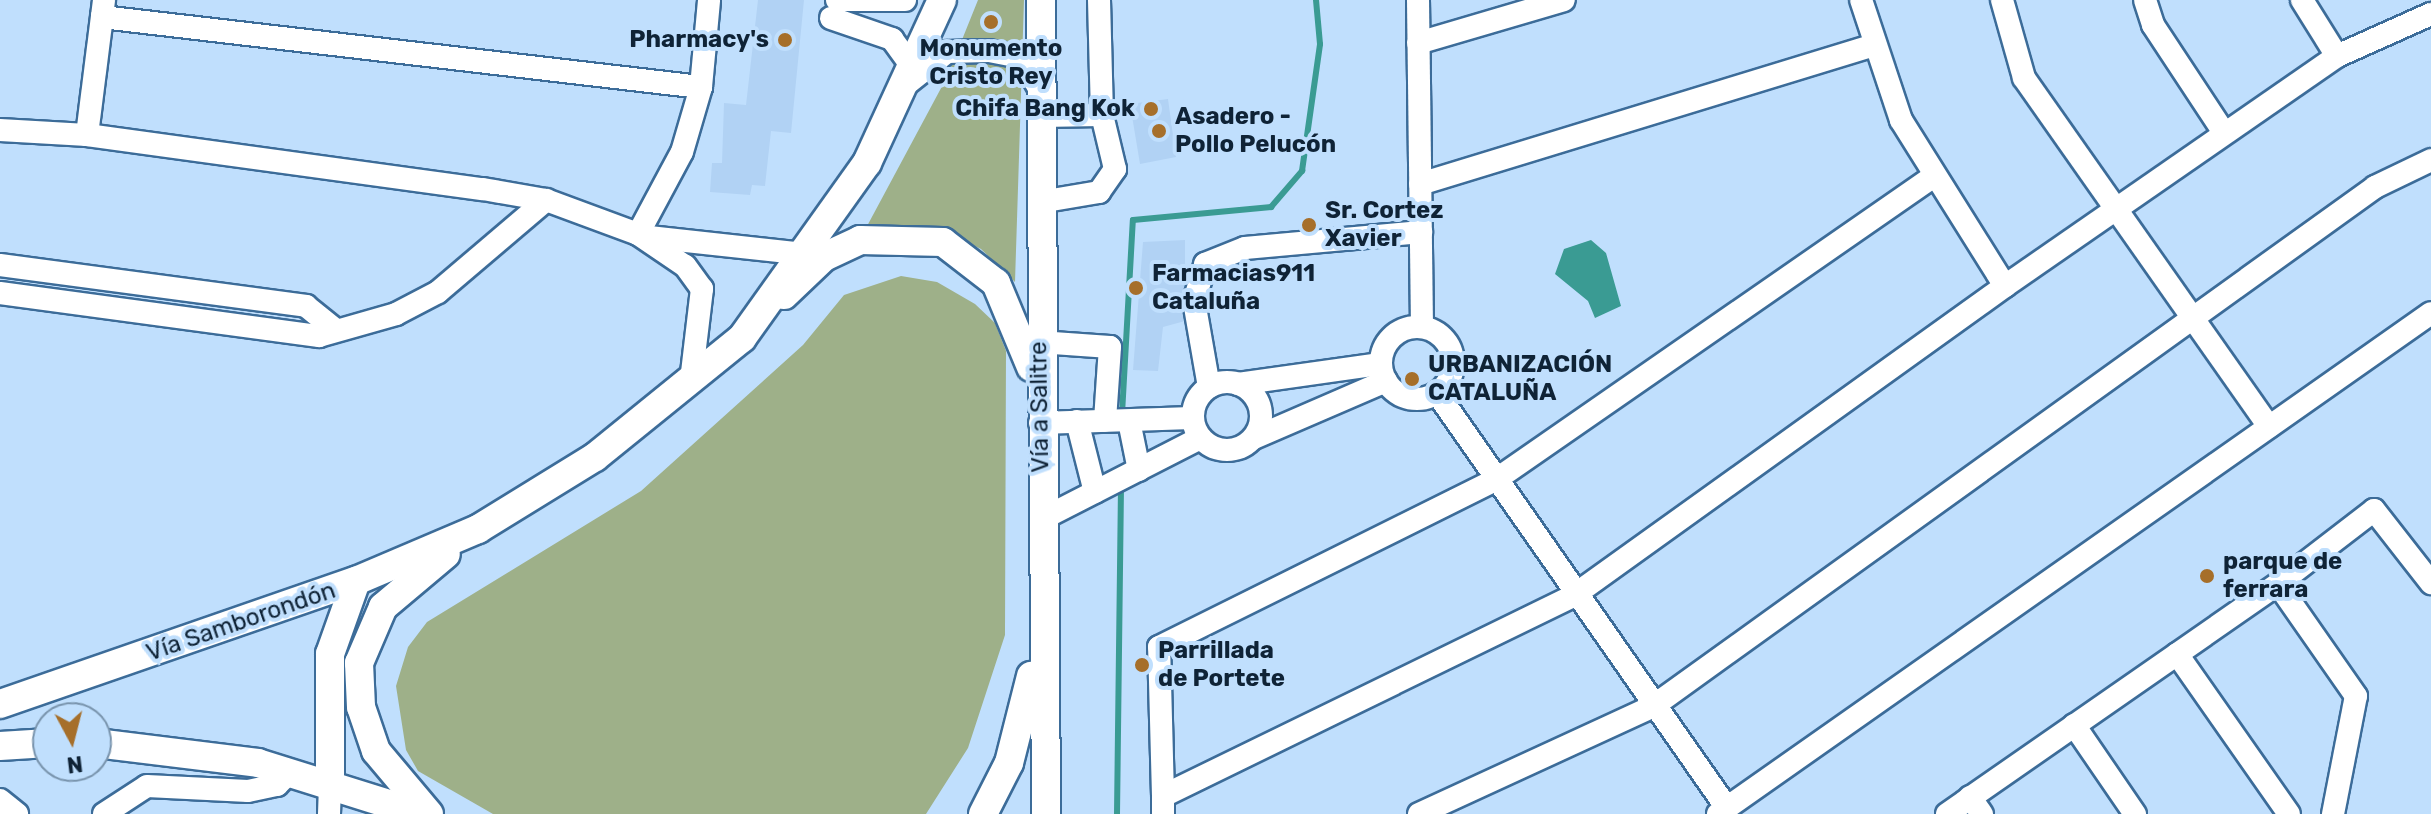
<!DOCTYPE html>
<html>
<head>
<meta charset="utf-8">
<style>
  body { margin:0 }
  #map { position:relative; width:2431px; height:814px; overflow:hidden; background:#c0dffd; font-family:Rubik,sans-serif }
  div>[style] { position:absolute }
  .built>* { inset:0; background:#b1d2f4 }
  .green>* { inset:0; background:#9eb089 }
  .water>* { inset:0; background:#3a9b93 }
  .stream>* { height:6px; margin:-3px; padding:0 3px; transform-origin:3px; border-radius:3px; background:#3a9b93 }
  .roads { filter:drop-shadow(2px 0 #3c6c99) drop-shadow(-2px 0 #3c6c99) drop-shadow(0 2px #3c6c99) drop-shadow(0 -2px #3c6c99) }
  .minor>* { height:22px; margin:-11px; padding:0 11px; transform-origin:11px; border-radius:11px; background:#fff }
  .minor>.ring { margin:-11px; padding:0; box-sizing:content-box; background:none; border:22px solid #fff; border-radius:50% }
  .major>* { height:28px; margin:-14px; padding:0 14px; transform-origin:14px; border-radius:14px; background:#fff }
  .dots>* { width:22px; height:22px; translate:-50% -50%; box-sizing:border-box; border:4px solid #c0dffd; border-radius:50% }
  span { translate:-50% -50%; white-space:nowrap; text-align:center; line-height:1.15; -webkit-text-stroke:8px #c0dffd; paint-order:stroke }
  .poi-label { font-size:24px; color:#0f2336; font-weight:700 }
  .right { translate:-100% -50%; text-align:right }
  .left { translate:0 -50%; text-align:left }
  .street-label { font-size:24px; color:#0f2336 }
  .north { position:absolute; left:32px; top:702px; width:80px; height:80px; box-sizing:border-box; background:#c0dffd; border:2px solid #7994ad; border-radius:50%; rotate:173deg; font-size:22px; font-weight:700; line-height:32px; text-align:center; color:#0f2336 }
  .north::after { content:''; display:block; margin:auto; width:28px; height:36px; background:#a66f2a; clip-path:polygon(50% 0,100% 100%,50% 72%,0 100%) }
</style>
</head>
<body>
<div id="map">
  <div class="built">
    <i style="clip-path:polygon(758px 0,804px 0,791px 133px,771px 131px,765px 186px,752px 185px,750px 195px,710px 192px,712px 163px,722px 163px,724px 103px,746px 105px)"></i>
    <i style="clip-path:polygon(1168px 99px,1176px 157px,1140px 164px,1130px 104px)"></i>
    <i style="clip-path:polygon(1185px 240px,1185px 321px,1163px 327px,1158px 371px,1133px 370px,1143px 242px)"></i>
  </div>
  <div class="green">
    <i style="clip-path:polygon(978px 0,1024px 0,1015px 282px,981px 249px,940px 230px,866px 228px,947px 77px)"></i>
    <i style="clip-path:polygon(901px 276px,937px 282px,975px 304px,995px 323px,1006px 351px,1005px 635px,968px 748px,926px 814px,493px 814px,418px 771px,406px 750px,396px 686px,408px 647px,427px 622px,641px 491px,803px 345px,844px 295px)"></i>
  </div>
  <div class="water">
    <i style="clip-path:polygon(1591px 240px,1606px 253px,1621px 306px,1595px 318px,1588px 301px,1555px 274px,1564px 249px)"></i>
  </div>
  <div class="stream">
    <i style="left:1122px;top:414px;width:194px;rotate:-86.8deg"></i>
    <i style="left:1133px;top:220px;width:139px;rotate:-5.4deg"></i>
    <i style="left:1271px;top:207px;width:48px;rotate:-49.3deg"></i>
    <i style="left:1302px;top:171px;width:128px;rotate:-81.9deg"></i>
    <i style="left:1320px;top:44px;width:44px;rotate:-95.2deg"></i>
    <i style="left:1117px;top:814px;width:330px;rotate:-89.3deg"></i>
  </div>
  <div class="roads">
    <div class="minor">
      <i style="left:837px;top:0;width:68px"></i>
      <i style="left:1099px;top:0;width:115px;rotate:88.5deg"></i>
      <i style="left:1418px;top:0;width:327px;rotate:89.3deg"></i>
      <i style="left:2002px;top:0;width:81px;rotate:74.2deg"></i>
      <i style="left:2024px;top:78px;width:426px;rotate:54.9deg"></i>
      <i style="left:2145px;top:0;width:26px;rotate:72deg"></i>
      <i style="left:2153px;top:25px;width:127px;rotate:56.6deg"></i>
      <i style="left:2302px;top:0;width:66px;rotate:58deg"></i>
      <i style="left:102px;top:17px;width:603px;rotate:6.67deg"></i>
      <i style="left:831px;top:18px;width:65px;rotate:19deg"></i>
      <i style="left:892px;top:39px;width:37px;rotate:54deg"></i>
      <i style="left:1418px;top:43px;width:152px;rotate:-16.4deg"></i>
      <i style="left:908px;top:83px;width:50px;rotate:-38.5deg"></i>
      <i style="left:947px;top:52px;width:42px;rotate:-1.4deg"></i>
      <i style="left:989px;top:51px;width:33px;rotate:11deg"></i>
      <i style="left:1021px;top:57px;width:36px;rotate:60deg"></i>
      <i style="left:0;top:130px;width:87px;rotate:3.3deg"></i>
      <i style="left:87px;top:135px;width:400px;rotate:7.8deg"></i>
      <i style="left:483px;top:189px;width:64px;rotate:9.9deg"></i>
      <i style="left:546px;top:200px;width:98px;rotate:20.3deg"></i>
      <i style="left:87px;top:135px;width:136px;rotate:-82.8deg"></i>
      <i style="left:1420px;top:184px;width:476px;rotate:-17deg"></i>
      <i style="left:1040px;top:202px;width:60px;rotate:-9.6deg"></i>
      <i style="left:1099px;top:192px;width:28px;rotate:-55deg"></i>
      <i style="left:1115px;top:169px;width:56px;rotate:-103.5deg"></i>
      <i style="left:1102px;top:115px;width:62px;rotate:179.1deg"></i>
      <i style="left:649px;top:237px;width:149px;rotate:6.2deg"></i>
      <i style="left:0;top:265px;width:309px;rotate:7.6deg"></i>
      <i style="left:306px;top:306px;width:38px;rotate:39deg"></i>
      <i style="left:2005px;top:286px;width:404px;rotate:-34.7deg"></i>
      <i style="left:2337px;top:56px;width:103px;rotate:-24.1deg"></i>
      <i style="left:0;top:293px;width:322px;rotate:7.7deg"></i>
      <i style="left:319px;top:336px;width:80px;rotate:-15.9deg"></i>
      <i style="left:396px;top:314px;width:47px;rotate:-27.6deg"></i>
      <i style="left:438px;top:292px;width:142px;rotate:-40.4deg"></i>
      <i class="ring" style="left:1381px;top:327px;width:50px;height:50px"></i>
      <i style="left:1039px;top:342px;width:71px;rotate:4deg"></i>
      <i style="left:1110px;top:347px;width:74px;rotate:93.9deg"></i>
      <i style="left:691px;top:381px;width:93px;rotate:-83.2deg"></i>
      <i style="left:702px;top:289px;width:29px;rotate:-126deg"></i>
      <i style="left:685px;top:266px;width:57px;rotate:-145.8deg"></i>
      <i style="left:638px;top:234px;width:93px;rotate:-61.8deg"></i>
      <i style="left:682px;top:152px;width:68px;rotate:-73.7deg"></i>
      <i style="left:701px;top:87px;width:87px;rotate:-84.7deg"></i>
      <i class="ring" style="left:1193px;top:382px;width:46px;height:46px"></i>
      <i style="left:1238px;top:384px;width:144px;rotate:-8deg"></i>
      <i style="left:1209px;top:387px;width:87px;rotate:-99.9deg"></i>
      <i style="left:1194px;top:301px;width:39px;rotate:-73deg"></i>
      <i style="left:1205px;top:264px;width:43px;rotate:-21.8deg"></i>
      <i style="left:1245px;top:248px;width:177px;rotate:-5.2deg"></i>
      <i style="left:1437px;top:393px;width:506px;rotate:55.05deg"></i>
      <i style="left:1077px;top:421px;width:73px;rotate:75.8deg"></i>
      <i style="left:1129px;top:421px;width:50px;rotate:78.5deg"></i>
      <i style="left:1040px;top:423px;width:152px;rotate:-1.9deg"></i>
      <i style="left:1254px;top:438px;width:144px;rotate:-23.4deg"></i>
      <i style="left:1042px;top:519px;width:178px;rotate:-27.1deg"></i>
      <i style="left:2177px;top:654px;width:195px;rotate:55deg"></i>
      <i style="left:2074px;top:725px;width:108px;rotate:55.6deg"></i>
      <i style="left:1163px;top:796px;width:149px;rotate:-91.5deg"></i>
      <i style="left:1159px;top:647px;width:374px;rotate:-26.4deg"></i>
      <i style="left:1494px;top:481px;width:535px;rotate:-34.73deg"></i>
      <i style="left:1970px;top:797px;width:21px;rotate:55deg"></i>
      <i style="left:0;top:800px;width:22px;rotate:39deg"></i>
      <i style="left:104px;top:814px;width:51px;rotate:-33.1deg"></i>
      <i style="left:147px;top:786px;width:101px;rotate:2.8deg"></i>
      <i style="left:248px;top:791px;width:30px;rotate:-12deg"></i>
      <i style="left:277px;top:785px;width:18px;rotate:-45deg"></i>
      <i style="left:329px;top:814px;width:32px;rotate:-88deg"></i>
      <i style="left:1163px;top:814px;width:18px;rotate:-90deg"></i>
      <i style="left:1163px;top:796px;width:456px;rotate:-26deg"></i>
      <i style="left:1573px;top:596px;width:532px;rotate:-35.66deg"></i>
      <i style="left:2005px;top:286px;width:196px;rotate:-122.1deg"></i>
      <i style="left:1901px;top:120px;width:126px;rotate:-108.4deg"></i>
      <i style="left:1419px;top:814px;width:256px;rotate:-24.7deg"></i>
      <i style="left:1652px;top:707px;width:891px;rotate:-35.72deg"></i>
      <i style="left:2375px;top:187px;width:62px;rotate:-25.7deg"></i>
      <i style="left:1718px;top:814px;width:871px;rotate:-35.09deg"></i>
      <i style="left:1947px;top:814px;width:403px;rotate:-34.8deg"></i>
      <i style="left:2333px;top:814px;width:120px;rotate:-79deg"></i>
      <i style="left:2356px;top:696px;width:136px;rotate:-124.9deg"></i>
      <i style="left:2278px;top:584px;width:121px;rotate:-37.6deg"></i>
      <i style="left:2374px;top:510px;width:93px;rotate:52deg"></i>
    </div>
    <div class="major">
      <i style="left:1041px;top:0;width:814px;rotate:89.65deg"></i>
      <i style="left:784px;top:295px;width:55px;rotate:-43.5deg"></i>
      <i style="left:824px;top:257px;width:40px;rotate:-25deg"></i>
      <i style="left:860px;top:240px;width:83px;rotate:1.4deg"></i>
      <i style="left:943px;top:242px;width:67px;rotate:37.7deg"></i>
      <i style="left:996px;top:283px;width:91px;rotate:67.4deg"></i>
      <i style="left:0;top:704px;width:377px;rotate:-19.1deg"></i>
      <i style="left:356px;top:581px;width:133px;rotate:-23.1deg"></i>
      <i style="left:478px;top:529px;width:137px;rotate:-31.6deg"></i>
      <i style="left:595px;top:457px;width:189px;rotate:-39deg"></i>
      <i style="left:742px;top:338px;width:215px;rotate:-54.5deg"></i>
      <i style="left:867px;top:163px;width:179px;rotate:-65.3deg"></i>
      <i style="left:96px;top:743px;width:163px;rotate:7deg"></i>
      <i style="left:258px;top:763px;width:171px;rotate:17.4deg"></i>
      <i style="left:0;top:746px;width:48px;rotate:-3.6deg"></i>
      <i style="left:330px;top:782px;width:128px;rotate:-90deg"></i>
      <i style="left:330px;top:654px;width:77px;rotate:-70.4deg"></i>
      <i style="left:429px;top:814px;width:82px;rotate:-130.1deg"></i>
      <i style="left:376px;top:751px;width:46px;rotate:-108.8deg"></i>
      <i style="left:361px;top:707px;width:44px;rotate:-92.6deg"></i>
      <i style="left:359px;top:663px;width:61px;rotate:-66.8deg"></i>
      <i style="left:383px;top:607px;width:82px;rotate:-40.1deg"></i>
      <i style="left:983px;top:814px;width:57px;rotate:-63deg"></i>
      <i style="left:1009px;top:763px;width:90px;rotate:-75.8deg"></i>
    </div>
  </div>
  <div class="dots">
    <i style="left:991px;top:22px;background:#a66f2a"></i>
    <i style="left:785px;top:40px;background:#a66f2a"></i>
    <i style="left:1151px;top:109px;background:#a66f2a"></i>
    <i style="left:1159px;top:131px;background:#a66f2a"></i>
    <i style="left:1309px;top:225px;background:#a66f2a"></i>
    <i style="left:1136px;top:288px;background:#a66f2a"></i>
    <i style="left:1412px;top:379px;background:#a66f2a"></i>
    <i style="left:2207px;top:576px;background:#a66f2a"></i>
    <i style="left:1142px;top:665px;background:#a66f2a"></i>
  </div>
  <div class="poi-label">
    <span class="right" style="left:769px;top:40px">Pharmacy's</span>
    <span style="left:991px;top:63px">Monumento<br>Cristo Rey</span>
    <span class="right" style="left:1135px;top:109px">Chifa Bang Kok</span>
    <span class="left" style="left:1175px;top:131px">Asadero -<br>Pollo Pelucón</span>
    <span class="left" style="left:1325px;top:225px">Sr. Cortez<br>Xavier</span>
    <span class="left" style="left:1152px;top:288px">Farmacias911<br>Cataluña</span>
    <span class="left" style="left:1428px;top:379px">URBANIZACIÓN<br>CATALUÑA</span>
    <span class="left" style="left:2223px;top:576px">parque de<br>ferrara</span>
    <span class="left" style="left:1158px;top:665px">Parrillada<br>de Portete</span>
  </div>
  <div class="street-label">
    <span style="left:1040px;top:407px;rotate:-91deg">Vía a Salitre</span>
    <span style="left:241px;top:622px;rotate:-19deg">Vía Samborondón</span>
  </div>
  <div class="north">N</div>
</div>
</body>
</html>
